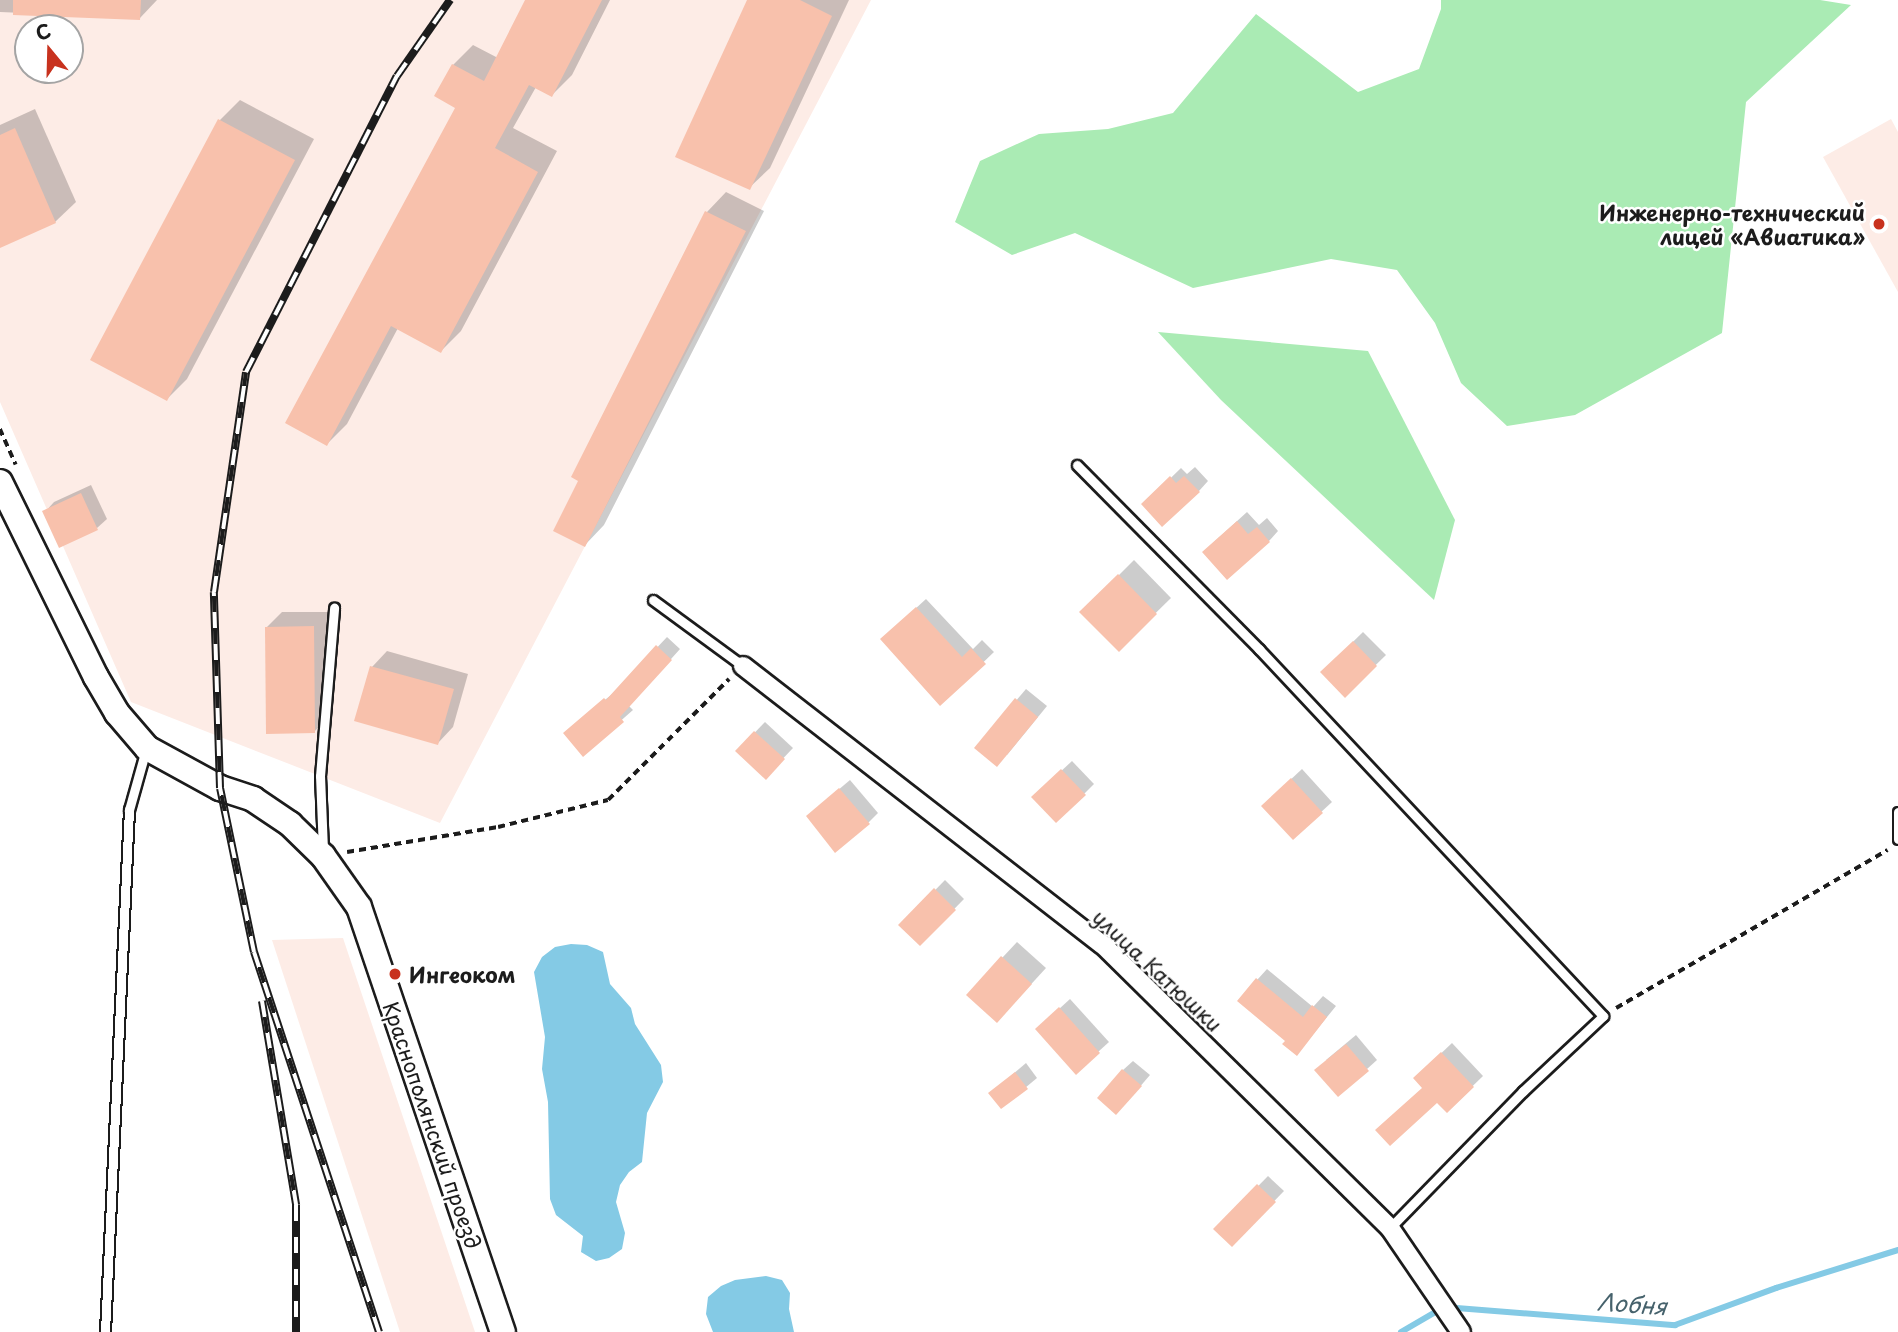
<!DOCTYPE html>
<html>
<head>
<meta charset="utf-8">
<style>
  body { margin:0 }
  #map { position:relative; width:1898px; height:1332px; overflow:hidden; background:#fff; font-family:"Playpen Sans",sans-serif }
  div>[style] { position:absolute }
  .built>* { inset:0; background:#fdece6 }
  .green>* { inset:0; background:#aaebb4 }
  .water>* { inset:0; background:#84cae5 }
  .shadow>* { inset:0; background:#0003 }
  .stream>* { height:6px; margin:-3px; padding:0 3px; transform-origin:3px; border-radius:3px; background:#84cae5 }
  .building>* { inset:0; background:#f8c1ac }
  .path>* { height:3.5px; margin-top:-1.75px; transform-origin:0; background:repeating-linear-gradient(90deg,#1c1c1c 0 7px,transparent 0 12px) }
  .roads { filter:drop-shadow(2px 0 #1c1c1c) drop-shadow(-2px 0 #1c1c1c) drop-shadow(0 2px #1c1c1c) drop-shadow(0 -2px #1c1c1c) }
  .lane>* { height:9px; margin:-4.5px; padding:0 4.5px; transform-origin:4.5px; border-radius:4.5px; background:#fff }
  .street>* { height:18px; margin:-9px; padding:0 9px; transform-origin:9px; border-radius:9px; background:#fff }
  .secondary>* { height:24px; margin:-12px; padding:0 12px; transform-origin:12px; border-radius:12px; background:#fff }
  .rail>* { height:8px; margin-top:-4px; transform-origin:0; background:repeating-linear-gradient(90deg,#fff 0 16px,#1c1c1c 0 32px); box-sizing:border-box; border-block:2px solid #1c1c1c }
  .dots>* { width:19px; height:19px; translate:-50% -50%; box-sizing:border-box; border:4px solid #fff; border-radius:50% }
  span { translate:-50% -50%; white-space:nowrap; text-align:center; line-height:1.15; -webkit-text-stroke:5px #fff; paint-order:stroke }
  .poi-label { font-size:21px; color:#1c1c1c; font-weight:700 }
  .right { translate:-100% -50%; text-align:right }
  .left { translate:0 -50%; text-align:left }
  .street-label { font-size:21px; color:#1c1c1c }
  .water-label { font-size:23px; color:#46626c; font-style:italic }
  .north { position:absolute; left:14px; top:14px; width:70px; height:70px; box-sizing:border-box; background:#fff; border:2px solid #a4a4a4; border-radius:50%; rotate:341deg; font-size:19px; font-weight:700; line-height:28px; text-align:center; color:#1c1c1c }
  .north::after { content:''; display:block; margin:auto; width:24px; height:32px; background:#c8321e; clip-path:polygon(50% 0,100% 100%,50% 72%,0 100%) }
</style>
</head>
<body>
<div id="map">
  <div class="built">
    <i style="clip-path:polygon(evenodd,0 0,871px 0,440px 823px,131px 702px,0 402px,0 0,28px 28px,70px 28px,70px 70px,28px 70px,28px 28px)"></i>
    <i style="clip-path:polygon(1891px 119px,1898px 132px,1898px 292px,1823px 157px)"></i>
    <i style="clip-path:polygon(343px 938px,475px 1332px,400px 1332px,272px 940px)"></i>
  </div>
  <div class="green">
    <i style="clip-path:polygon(1441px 0,1820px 0,1851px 5px,1746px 102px,1722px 333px,1575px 415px,1507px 426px,1461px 383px,1435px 323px,1397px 270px,1331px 259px,1193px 288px,1075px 233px,1012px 255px,955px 222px,980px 161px,1039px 134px,1108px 129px,1173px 113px,1256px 14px,1358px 92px,1419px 69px,1441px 9px)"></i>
    <i style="clip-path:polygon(1158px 332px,1368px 351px,1455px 520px,1434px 600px,1221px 400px)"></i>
  </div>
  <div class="water">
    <i style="clip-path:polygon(571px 944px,587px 945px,603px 952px,610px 984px,631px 1008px,635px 1024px,661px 1065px,663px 1082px,647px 1113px,642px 1162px,629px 1172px,620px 1185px,616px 1202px,625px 1233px,622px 1249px,609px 1258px,596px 1261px,581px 1252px,583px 1236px,556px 1215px,550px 1199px,548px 1102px,542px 1069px,545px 1037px,534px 972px,542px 957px,555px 947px)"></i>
    <i style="clip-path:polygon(766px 1276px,782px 1280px,790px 1293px,789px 1309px,794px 1332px,713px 1332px,706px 1314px,708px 1297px,721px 1286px,735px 1280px)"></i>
  </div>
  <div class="shadow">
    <i style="clip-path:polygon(0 0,157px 0,140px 18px,0 12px)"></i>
    <i style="clip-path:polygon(527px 0,610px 0,572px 75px,552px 95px,536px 87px,513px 128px,557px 151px,461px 331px,441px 351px,398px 328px,347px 424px,327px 444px,458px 107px,437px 96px,453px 65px,473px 45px,498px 58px)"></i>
    <i style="clip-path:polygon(749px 0,849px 0,770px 168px,749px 188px)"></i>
    <i style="clip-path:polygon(240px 100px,314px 139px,187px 379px,167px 399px,220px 120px)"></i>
    <i style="clip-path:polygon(35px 109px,76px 202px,55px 222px,0 241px,0 125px)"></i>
    <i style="clip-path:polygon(726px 192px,764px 211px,604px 525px,585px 545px,581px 480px,573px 476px,707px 212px)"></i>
    <i style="clip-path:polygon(1195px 467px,1208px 481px,1199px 491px,1143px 505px,1181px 468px,1187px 474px)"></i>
    <i style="clip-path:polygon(91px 485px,107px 519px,97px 528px,45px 512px,54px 502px)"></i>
    <i style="clip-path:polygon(1247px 512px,1259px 525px,1267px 518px,1278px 531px,1269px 541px,1214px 542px)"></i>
    <i style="clip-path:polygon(1134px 560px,1171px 598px,1119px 649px,1082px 612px)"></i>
    <i style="clip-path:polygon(926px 599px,973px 649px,982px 640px,994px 652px,940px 704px,892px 630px)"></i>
    <i style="clip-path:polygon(282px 612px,328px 612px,329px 716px,314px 732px,267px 627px)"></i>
    <i style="clip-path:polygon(1363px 632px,1386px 655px,1345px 695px,1322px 672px)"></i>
    <i style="clip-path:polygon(667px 637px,680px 649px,629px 706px,633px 710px,583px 754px,575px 724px,616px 691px)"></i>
    <i style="clip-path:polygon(387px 651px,468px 674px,453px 727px,438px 743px,372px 667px)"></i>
    <i style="clip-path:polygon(1026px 689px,1047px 706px,1007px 755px,976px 748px)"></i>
    <i style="clip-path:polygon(765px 722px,793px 748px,775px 767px,737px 751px)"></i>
    <i style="clip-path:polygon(1072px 761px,1094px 784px,1084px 794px,1044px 787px)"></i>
    <i style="clip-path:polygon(1302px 769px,1332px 802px,1293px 838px,1273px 796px)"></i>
    <i style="clip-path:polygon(850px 780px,878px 813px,868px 823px,818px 807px)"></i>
    <i style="clip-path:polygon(945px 880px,964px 899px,920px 944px,901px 925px)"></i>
    <i style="clip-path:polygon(1017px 942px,1046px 968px,1012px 1005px,1002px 958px)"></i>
    <i style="clip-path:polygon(1267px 969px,1313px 1007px,1323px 996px,1336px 1006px,1297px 1054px,1287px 1040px,1239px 1000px)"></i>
    <i style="clip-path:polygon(1070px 999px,1109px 1042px,1076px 1072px,1047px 1020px)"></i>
    <i style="clip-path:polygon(1356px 1035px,1377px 1060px,1367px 1069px,1326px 1060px)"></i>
    <i style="clip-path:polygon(1452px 1043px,1483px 1076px,1447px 1111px,1415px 1078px)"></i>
    <i style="clip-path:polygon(1133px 1061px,1150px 1075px,1126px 1103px,1123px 1070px)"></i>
    <i style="clip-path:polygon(1026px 1063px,1037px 1078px,1002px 1107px,991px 1093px)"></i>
    <i style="clip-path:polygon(1268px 1176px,1284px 1191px,1232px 1245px,1216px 1229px)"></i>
  </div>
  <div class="stream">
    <i style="left:1401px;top:1332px;width:50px;rotate:-30.2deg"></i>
    <i style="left:1444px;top:1307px;width:232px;rotate:4.5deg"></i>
    <i style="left:1675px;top:1325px;width:108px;rotate:-20.1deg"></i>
    <i style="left:1776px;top:1288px;width:128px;rotate:-17.3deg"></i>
  </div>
  <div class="building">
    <i style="clip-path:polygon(13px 0,141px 0,140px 20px,13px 15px)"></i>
    <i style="clip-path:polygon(525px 0,602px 0,552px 97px,529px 85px,495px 148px,538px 172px,441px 353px,391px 326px,327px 446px,285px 423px,455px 108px,434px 96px,452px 64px,484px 81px)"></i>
    <i style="clip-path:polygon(747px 0,800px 0,832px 16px,750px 190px,675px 157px)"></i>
    <i style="clip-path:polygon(218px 119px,295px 160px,167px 401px,90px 360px)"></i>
    <i style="clip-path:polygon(15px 128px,56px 223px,0 248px,0 135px)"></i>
    <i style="clip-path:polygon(705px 211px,746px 231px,585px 547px,553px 531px,578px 481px,571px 477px)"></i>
    <i style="clip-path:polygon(1170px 476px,1176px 483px,1184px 476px,1200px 492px,1162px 527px,1141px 504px)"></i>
    <i style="clip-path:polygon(81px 493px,98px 530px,59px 548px,42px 511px)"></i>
    <i style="clip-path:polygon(1237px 521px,1248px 534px,1257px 527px,1270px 542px,1227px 580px,1202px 552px)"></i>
    <i style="clip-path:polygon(1118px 574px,1157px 614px,1119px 652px,1079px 612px)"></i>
    <i style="clip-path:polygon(916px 607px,962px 657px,971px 648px,986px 664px,940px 706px,880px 639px)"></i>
    <i style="clip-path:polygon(314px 626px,315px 733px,266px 734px,265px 627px)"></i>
    <i style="clip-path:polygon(1353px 641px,1377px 666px,1345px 698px,1320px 672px)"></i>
    <i style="clip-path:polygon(656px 645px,672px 660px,620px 717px,624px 722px,583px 757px,563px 733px,604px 698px,606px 700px)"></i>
    <i style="clip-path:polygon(370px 666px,454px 689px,438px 745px,354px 721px)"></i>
    <i style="clip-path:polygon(1015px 698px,1038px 717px,997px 767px,974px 748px)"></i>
    <i style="clip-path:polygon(754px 731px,785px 759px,766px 780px,735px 751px)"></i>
    <i style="clip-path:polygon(1061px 769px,1086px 795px,1056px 823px,1031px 797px)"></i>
    <i style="clip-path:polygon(1291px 778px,1323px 813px,1293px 840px,1261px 806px)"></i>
    <i style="clip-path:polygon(839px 788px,870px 824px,835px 853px,806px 816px)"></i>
    <i style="clip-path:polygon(934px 888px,956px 910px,920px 946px,898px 925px)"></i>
    <i style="clip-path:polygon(1001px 956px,1032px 984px,997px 1023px,966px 995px)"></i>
    <i style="clip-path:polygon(1256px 978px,1303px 1017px,1312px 1005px,1327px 1017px,1297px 1056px,1282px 1044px,1285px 1041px,1237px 1001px)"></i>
    <i style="clip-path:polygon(1059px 1007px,1100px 1053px,1076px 1075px,1035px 1029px)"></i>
    <i style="clip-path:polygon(1346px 1044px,1369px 1071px,1338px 1097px,1314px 1070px)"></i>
    <i style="clip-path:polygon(1441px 1052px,1474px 1087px,1447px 1113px,1437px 1103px,1390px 1146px,1375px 1130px,1422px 1088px,1413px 1078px)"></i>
    <i style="clip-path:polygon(1122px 1069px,1142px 1086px,1116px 1115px,1097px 1098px)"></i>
    <i style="clip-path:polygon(1015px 1072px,1028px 1089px,1001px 1109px,988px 1093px)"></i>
    <i style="clip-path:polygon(1257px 1184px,1276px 1202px,1232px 1247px,1213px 1229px)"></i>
  </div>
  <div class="path">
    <i style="left:0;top:429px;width:39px;rotate:66deg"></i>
    <i style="left:347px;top:852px;width:153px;rotate:-9.4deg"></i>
    <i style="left:498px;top:827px;width:113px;rotate:-13.8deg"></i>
    <i style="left:608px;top:800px;width:171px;rotate:-45deg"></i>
    <i style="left:1616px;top:1008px;width:314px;rotate:-30.2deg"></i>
  </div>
  <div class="roads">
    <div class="lane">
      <i style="left:1077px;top:465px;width:259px;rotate:45.3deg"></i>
      <i style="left:1259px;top:649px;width:503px;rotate:46.85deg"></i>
      <i style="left:1603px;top:1016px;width:110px;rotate:136.8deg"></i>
      <i style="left:1523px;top:1091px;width:191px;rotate:134.2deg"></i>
      <i style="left:653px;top:600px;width:112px;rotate:36.3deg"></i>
      <i style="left:1898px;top:812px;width:27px;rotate:90deg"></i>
      <i style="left:323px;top:850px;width:74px;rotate:-92.3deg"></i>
      <i style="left:320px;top:776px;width:169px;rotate:-85.2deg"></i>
      <i style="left:105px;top:1332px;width:523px;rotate:-87.37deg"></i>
      <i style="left:129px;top:810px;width:63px;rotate:-74.4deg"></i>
    </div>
    <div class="street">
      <i style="left:743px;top:666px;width:454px;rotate:37.8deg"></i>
      <i style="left:1102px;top:944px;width:404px;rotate:44.6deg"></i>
      <i style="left:1390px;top:1228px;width:126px;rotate:55.7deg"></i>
    </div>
    <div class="secondary">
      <i style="left:0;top:482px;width:217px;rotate:63.8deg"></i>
      <i style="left:96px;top:677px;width:42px;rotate:59.7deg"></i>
      <i style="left:117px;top:713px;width:46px;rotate:49.4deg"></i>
      <i style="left:147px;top:748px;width:83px;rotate:28.7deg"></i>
      <i style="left:220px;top:788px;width:35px;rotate:18deg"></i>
      <i style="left:253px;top:799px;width:45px;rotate:34deg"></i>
      <i style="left:290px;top:824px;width:46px;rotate:44.1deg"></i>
      <i style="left:323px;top:856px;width:62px;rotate:54.8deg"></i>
      <i style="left:359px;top:907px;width:449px;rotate:71.3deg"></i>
    </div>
  </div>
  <div class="rail">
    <i style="left:262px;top:1001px;width:207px;rotate:80.5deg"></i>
    <i style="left:296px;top:1205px;width:127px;rotate:90deg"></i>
    <i style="left:379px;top:1332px;width:400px;rotate:-108.2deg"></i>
    <i style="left:254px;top:952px;width:167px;rotate:-101.7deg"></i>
    <i style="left:220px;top:788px;width:196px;rotate:-91.8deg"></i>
    <i style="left:214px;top:592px;width:222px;rotate:-81.7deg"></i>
    <i style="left:246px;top:372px;width:332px;rotate:-63deg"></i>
    <i style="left:397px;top:76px;width:93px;rotate:-55.1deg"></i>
  </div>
  <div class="dots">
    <i style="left:1879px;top:224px;background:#c8321e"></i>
    <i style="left:395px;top:974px;background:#c8321e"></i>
  </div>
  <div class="poi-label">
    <span class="right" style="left:1865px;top:224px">Инженерно-технический<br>лицей «Авиатика»</span>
    <span class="left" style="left:409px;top:974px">Ингеоком</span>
  </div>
  <div class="street-label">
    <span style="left:1158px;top:970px;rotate:43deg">улица Катюшки</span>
    <span style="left:433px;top:1125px;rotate:71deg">Краснополянский проезд</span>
  </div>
  <div class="water-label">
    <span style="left:1632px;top:1304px;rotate:4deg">Лобня</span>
  </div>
  <div class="north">С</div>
</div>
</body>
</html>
